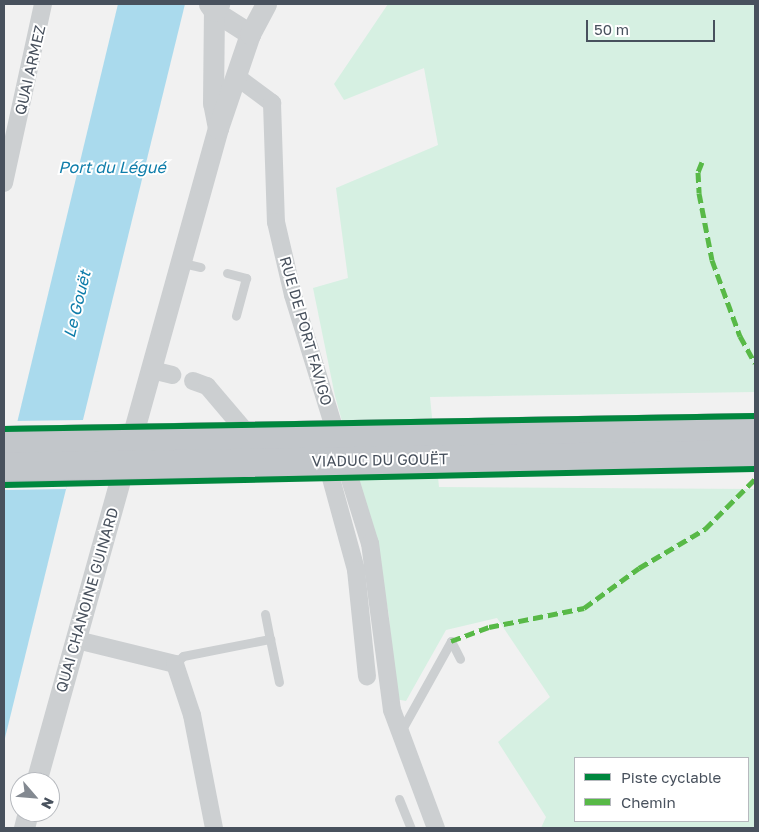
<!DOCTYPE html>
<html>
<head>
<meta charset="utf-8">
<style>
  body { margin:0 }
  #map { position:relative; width:759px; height:832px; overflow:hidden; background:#f1f1f1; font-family:"Golos Text",sans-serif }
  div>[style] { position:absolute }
  .green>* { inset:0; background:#d6f0e2 }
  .water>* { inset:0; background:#aadaed }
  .pier>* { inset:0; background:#f1f1f1 }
  .service>* { height:9px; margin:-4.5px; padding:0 4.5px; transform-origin:4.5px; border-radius:4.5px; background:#cccfd1 }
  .minor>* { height:18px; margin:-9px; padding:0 9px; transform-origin:9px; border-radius:9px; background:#cccfd1 }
  .tertiary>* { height:21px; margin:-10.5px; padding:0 10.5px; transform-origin:10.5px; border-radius:10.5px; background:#cccfd1 }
  .bridges { filter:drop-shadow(1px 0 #b6bac0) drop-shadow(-1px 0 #b6bac0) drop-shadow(0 1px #b6bac0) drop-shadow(0 -1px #b6bac0) }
  .trunk-bridge>* { height:28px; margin:-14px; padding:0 14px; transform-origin:14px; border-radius:14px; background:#c2c6ca }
  .quiet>* { height:5px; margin-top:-2.5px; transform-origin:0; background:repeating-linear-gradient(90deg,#58b947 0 10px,transparent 0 15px) }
  .cycleway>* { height:6px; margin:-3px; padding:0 3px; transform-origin:3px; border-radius:3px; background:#00873e }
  span { translate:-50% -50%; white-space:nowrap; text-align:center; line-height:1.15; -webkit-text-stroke:4px #fff; paint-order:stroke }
  .street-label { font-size:15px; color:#48515d }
  .water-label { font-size:16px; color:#0e7daa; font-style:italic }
  .frame { position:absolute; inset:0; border:5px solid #48515d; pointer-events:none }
  .legend { position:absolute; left:574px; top:757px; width:175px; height:65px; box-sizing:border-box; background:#fff; border:1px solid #b6b9be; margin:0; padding:6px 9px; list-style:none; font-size:15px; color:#48515d }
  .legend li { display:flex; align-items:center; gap:10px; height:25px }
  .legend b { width:25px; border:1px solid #b6b9be }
  .north { position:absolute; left:10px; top:772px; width:50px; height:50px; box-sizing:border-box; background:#fff; border:1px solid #b6b9be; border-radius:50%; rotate:117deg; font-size:14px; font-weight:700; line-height:20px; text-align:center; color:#48515d }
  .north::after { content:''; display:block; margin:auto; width:18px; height:22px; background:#838991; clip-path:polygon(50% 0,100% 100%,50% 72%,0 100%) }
  .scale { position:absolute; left:586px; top:20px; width:129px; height:22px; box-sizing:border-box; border:2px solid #48515d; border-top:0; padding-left:6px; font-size:15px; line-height:18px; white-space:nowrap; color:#48515d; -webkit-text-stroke:4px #fff; paint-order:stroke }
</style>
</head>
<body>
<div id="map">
  <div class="green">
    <i style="clip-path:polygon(evenodd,388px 4px,755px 4px,755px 392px,430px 397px,439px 487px,755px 489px,755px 828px,541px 828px,546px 817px,498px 742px,550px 697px,497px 618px,446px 630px,406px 701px,395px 699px,389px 616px,376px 543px,335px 396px,313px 288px,348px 278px,336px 188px,438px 145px,424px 68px,344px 100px,334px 84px,388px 4px,575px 758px,748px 758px,748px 821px,575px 821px,575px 758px)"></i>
  </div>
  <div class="water">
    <i style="clip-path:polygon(118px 4px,185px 4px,4px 742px,4px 477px)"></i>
  </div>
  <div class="pier">
    <i style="clip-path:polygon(84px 420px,66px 489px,4px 490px,4px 466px,15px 421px)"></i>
  </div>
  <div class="service">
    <i style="left:183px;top:263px;width:18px;rotate:13deg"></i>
    <i style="left:227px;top:273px;width:20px;rotate:15deg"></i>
    <i style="left:246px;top:278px;width:39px;rotate:105deg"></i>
    <i style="left:265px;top:614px;width:25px;rotate:79deg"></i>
    <i style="left:175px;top:664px;width:11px;rotate:-45deg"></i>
    <i style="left:183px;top:656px;width:89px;rotate:-11.1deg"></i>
    <i style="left:270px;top:639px;width:44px;rotate:78.2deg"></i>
    <i style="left:401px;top:731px;width:103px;rotate:-60.9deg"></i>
    <i style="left:451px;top:641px;width:20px;rotate:63deg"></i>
    <i style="left:399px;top:799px;width:31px;rotate:68deg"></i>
  </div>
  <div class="minor">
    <i style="left:237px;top:77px;width:44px;rotate:36.6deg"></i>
    <i style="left:272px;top:103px;width:119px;rotate:88.1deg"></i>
    <i style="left:276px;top:222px;width:75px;rotate:76.9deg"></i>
    <i style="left:293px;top:295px;width:260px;rotate:72.8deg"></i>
    <i style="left:370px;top:543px;width:168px;rotate:82.5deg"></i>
    <i style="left:392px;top:710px;width:126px;rotate:69.6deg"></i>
    <i style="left:4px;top:183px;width:183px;rotate:-77.7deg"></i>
    <i style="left:152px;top:370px;width:21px;rotate:14deg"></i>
    <i style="left:193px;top:381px;width:15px;rotate:20deg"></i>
    <i style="left:207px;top:386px;width:71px;rotate:49.6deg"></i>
    <i style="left:312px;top:464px;width:18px;rotate:22deg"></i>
    <i style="left:329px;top:471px;width:103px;rotate:74.7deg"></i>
    <i style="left:356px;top:570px;width:107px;rotate:84.1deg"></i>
    <i style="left:77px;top:640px;width:101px;rotate:13.8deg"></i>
    <i style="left:175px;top:664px;width:54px;rotate:71.6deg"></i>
    <i style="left:192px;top:715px;width:115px;rotate:79deg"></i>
  </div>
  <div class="tertiary">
    <i style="left:209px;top:4px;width:9px;rotate:54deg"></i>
    <i style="left:214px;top:11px;width:43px;rotate:32.6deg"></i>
    <i style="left:218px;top:128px;width:25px;rotate:-101deg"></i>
    <i style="left:213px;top:103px;width:92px;rotate:-89.4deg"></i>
    <i style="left:214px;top:11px;width:9px;rotate:-54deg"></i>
    <i style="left:36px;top:782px;width:679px;rotate:-74.45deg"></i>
    <i style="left:218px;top:128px;width:99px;rotate:-71.2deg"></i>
    <i style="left:250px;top:34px;width:34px;rotate:-62deg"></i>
    <i style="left:24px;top:828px;width:16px;rotate:-76deg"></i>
  </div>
  <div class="bridges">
    <div class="trunk-bridge">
      <i style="left:4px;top:441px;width:751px;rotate:-0.99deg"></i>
      <i style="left:4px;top:467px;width:751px;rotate:-0.99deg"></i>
    </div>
  </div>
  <div class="quiet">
    <i style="left:702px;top:162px;width:11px;rotate:112deg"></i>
    <i style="left:698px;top:172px;width:21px;rotate:87deg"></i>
    <i style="left:699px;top:193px;width:68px;rotate:79deg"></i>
    <i style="left:712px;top:260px;width:81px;rotate:69.8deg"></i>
    <i style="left:740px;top:336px;width:31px;rotate:61deg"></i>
    <i style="left:451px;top:641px;width:40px;rotate:-20.2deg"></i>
    <i style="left:489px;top:627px;width:97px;rotate:-11.3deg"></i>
    <i style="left:584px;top:608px;width:68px;rotate:-36deg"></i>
    <i style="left:639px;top:568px;width:77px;rotate:-30.6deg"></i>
    <i style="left:705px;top:529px;width:71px;rotate:-45deg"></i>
  </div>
  <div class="cycleway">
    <i style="left:4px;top:429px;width:751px;rotate:-0.99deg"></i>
    <i style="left:4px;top:485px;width:751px;rotate:-1.22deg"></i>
  </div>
  <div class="street-label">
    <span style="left:30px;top:70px;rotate:-77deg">QUAI ARMEZ</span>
    <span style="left:306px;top:331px;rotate:74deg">RUE DE PORT FAVIGO</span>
    <span style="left:380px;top:460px;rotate:-1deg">VIADUC DU GOUËT</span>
    <span style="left:87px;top:600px;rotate:-74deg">QUAI CHANOINE GUINARD</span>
  </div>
  <div class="water-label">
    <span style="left:112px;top:167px">Port du Légué</span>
    <span style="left:77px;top:304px;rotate:-76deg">Le Gouët</span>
  </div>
  <div class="frame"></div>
  <ul class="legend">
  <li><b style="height:6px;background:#00873e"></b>Piste cyclable</li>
  <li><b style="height:6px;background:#58b947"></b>Chemin</li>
  </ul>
  <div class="north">N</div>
  <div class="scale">50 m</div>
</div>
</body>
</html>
